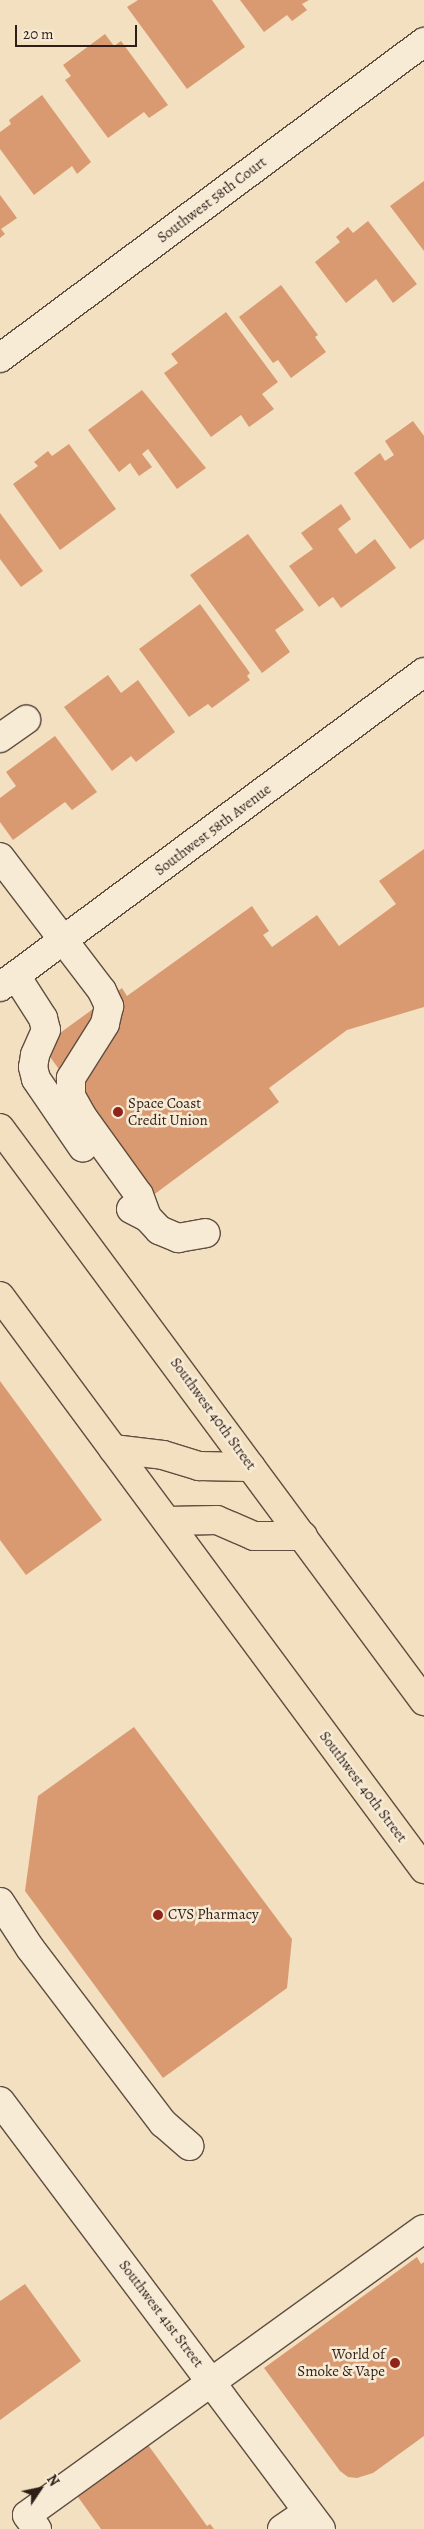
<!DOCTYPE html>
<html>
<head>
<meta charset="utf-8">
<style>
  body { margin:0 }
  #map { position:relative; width:424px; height:2529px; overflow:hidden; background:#f2e0c0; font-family:Alegreya,serif }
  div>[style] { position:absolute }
  .building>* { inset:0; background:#d99a72 }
  .roads { filter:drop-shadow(1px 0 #604e41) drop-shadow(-1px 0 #604e41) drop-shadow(0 1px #604e41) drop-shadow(0 -1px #604e41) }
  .minor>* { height:28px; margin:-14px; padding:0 14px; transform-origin:14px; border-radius:14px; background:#f7ebd6 }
  .major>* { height:28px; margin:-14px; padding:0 14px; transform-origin:14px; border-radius:14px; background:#f2e0c0 }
  .dots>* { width:14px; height:14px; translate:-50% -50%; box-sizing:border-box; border:2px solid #f7ebd6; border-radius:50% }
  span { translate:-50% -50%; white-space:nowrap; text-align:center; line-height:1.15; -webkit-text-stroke:5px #f7ebd6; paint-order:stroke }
  .street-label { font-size:15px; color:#2f1e17 }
  .poi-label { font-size:15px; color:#2f1e17 }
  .left { translate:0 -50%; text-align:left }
  .right { translate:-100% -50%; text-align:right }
  .north { position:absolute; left:15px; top:2464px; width:50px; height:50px; -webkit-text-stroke:4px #f7ebd6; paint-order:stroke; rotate:56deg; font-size:14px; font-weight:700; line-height:20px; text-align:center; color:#2f1e17 }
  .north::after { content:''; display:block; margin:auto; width:18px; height:22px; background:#2f1e17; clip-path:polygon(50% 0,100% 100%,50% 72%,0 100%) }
  .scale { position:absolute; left:15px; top:25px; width:122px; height:22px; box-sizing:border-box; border:2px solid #2f1e17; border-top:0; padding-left:6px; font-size:15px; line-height:18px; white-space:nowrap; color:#2f1e17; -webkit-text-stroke:4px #f7ebd6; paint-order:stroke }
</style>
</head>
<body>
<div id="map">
  <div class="building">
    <i style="clip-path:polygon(138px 0,212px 0,245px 47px,187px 89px,127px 7px)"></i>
    <i style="clip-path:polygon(240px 0,309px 0,302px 4px,307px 10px,292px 21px,287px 15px,264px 32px)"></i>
    <i style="clip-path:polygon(105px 34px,114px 46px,121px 41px,168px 105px,149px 118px,144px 112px,108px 138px,65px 80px,71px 76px,63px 65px)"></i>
    <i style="clip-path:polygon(42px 95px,91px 162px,77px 174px,72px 166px,34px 195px,0 149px,0 132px,11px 124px,9px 120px)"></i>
    <i style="clip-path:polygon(424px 181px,424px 251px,390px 206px)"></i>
    <i style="clip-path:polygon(0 195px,17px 218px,1px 229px,5px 234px,0 238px)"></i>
    <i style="clip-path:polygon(368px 221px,417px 284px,393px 303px,376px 279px,346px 303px,315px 262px,340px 242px,336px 237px,348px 227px,353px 233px)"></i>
    <i style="clip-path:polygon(281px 285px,318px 335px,315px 337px,326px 352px,291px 378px,278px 360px,273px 363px,239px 317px)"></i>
    <i style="clip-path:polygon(226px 312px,278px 382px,262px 394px,274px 409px,249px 427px,241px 415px,211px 437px,164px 373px,178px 363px,171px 354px)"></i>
    <i style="clip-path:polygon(142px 390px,206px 468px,177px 489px,148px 449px,142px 454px,152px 467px,139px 476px,130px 463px,119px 472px,88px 430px)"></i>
    <i style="clip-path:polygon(413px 421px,424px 436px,424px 539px,410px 549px,354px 473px,380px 453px,385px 461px,394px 455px,385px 441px)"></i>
    <i style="clip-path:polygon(69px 444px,116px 509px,60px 550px,13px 484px,38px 466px,34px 462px,48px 451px,52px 456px)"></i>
    <i style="clip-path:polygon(341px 504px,351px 519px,338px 529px,356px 554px,375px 539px,396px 568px,341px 608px,333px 597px,319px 607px,289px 566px,313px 549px,301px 533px)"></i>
    <i style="clip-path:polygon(0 513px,43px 571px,21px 587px,0 559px)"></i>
    <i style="clip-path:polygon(248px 534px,304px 610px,275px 630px,290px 652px,262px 673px,190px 575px)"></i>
    <i style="clip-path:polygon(200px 604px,250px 673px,247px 676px,250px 680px,212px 708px,208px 704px,189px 717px,139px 649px)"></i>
    <i style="clip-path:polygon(108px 675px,121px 693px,138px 680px,175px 732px,136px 762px,131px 756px,112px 771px,64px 707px)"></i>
    <i style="clip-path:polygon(55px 736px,97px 792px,72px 810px,65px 802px,13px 840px,0 822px,0 798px,16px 786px,6px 772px)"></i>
    <i style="clip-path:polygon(424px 849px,424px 1007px,347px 1030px,269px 1088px,279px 1102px,152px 1196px,42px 1046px,122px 988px,127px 996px,252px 906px,269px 931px,263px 935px,272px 947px,317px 915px,339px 946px,396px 904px,379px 881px)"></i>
    <i style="clip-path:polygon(0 1381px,102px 1520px,26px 1575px,0 1540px)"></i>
    <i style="clip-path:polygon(134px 1727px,292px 1939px,287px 1988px,163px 2078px,25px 1891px,38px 1796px)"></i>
    <i style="clip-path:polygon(417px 2257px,421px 2264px,424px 2262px,424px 2436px,373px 2473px,357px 2478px,348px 2477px,340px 2471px,264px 2368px)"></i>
    <i style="clip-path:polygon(25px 2284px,81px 2361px,0 2420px,0 2301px)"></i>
    <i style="clip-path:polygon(143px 2438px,207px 2526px,210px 2524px,214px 2529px,101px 2529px,73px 2490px)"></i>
  </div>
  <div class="roads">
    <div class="minor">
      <i style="left:0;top:358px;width:529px;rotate:-36.7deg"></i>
      <i style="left:0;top:738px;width:32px;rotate:-35deg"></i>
      <i style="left:0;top:857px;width:168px;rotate:52.7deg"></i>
      <i style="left:102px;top:991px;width:17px;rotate:65deg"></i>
      <i style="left:109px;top:1006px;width:18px;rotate:103deg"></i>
      <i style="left:105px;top:1024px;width:64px;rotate:122.2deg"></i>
      <i style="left:71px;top:1078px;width:18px;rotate:90deg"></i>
      <i style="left:71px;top:1096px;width:23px;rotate:61deg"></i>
      <i style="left:82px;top:1116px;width:97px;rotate:54.2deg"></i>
      <i style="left:139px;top:1195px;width:23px;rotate:70deg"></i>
      <i style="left:16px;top:976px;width:50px;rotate:57.3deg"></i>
      <i style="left:43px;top:1018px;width:12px;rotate:76deg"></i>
      <i style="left:46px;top:1030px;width:27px;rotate:114deg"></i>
      <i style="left:35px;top:1055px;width:12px;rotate:99deg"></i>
      <i style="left:33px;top:1067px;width:12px;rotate:76deg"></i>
      <i style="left:36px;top:1079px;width:83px;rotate:55.7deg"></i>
      <i style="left:0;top:987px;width:528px;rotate:-36.61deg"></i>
      <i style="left:131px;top:1209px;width:18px;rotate:27deg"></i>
      <i style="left:147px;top:1217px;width:18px;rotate:47deg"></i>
      <i style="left:159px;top:1230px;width:21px;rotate:23deg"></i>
      <i style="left:178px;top:1238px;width:28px;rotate:-10deg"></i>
      <i style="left:0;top:1902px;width:55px;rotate:56.9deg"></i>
      <i style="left:30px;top:1948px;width:220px;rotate:52.8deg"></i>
      <i style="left:163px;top:2123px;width:35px;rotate:41deg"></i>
      <i style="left:0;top:2101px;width:535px;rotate:53.13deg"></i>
      <i style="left:37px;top:2529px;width:17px;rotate:-126deg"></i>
      <i style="left:27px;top:2515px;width:489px;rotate:-35.8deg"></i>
      <i style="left:282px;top:2529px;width:30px;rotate:-34deg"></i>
    </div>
    <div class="major">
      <i style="left:0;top:1128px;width:713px;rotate:53.5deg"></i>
      <i style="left:0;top:1296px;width:713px;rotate:53.5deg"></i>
      <i style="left:113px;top:1449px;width:50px;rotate:6.8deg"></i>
      <i style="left:163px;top:1455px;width:38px;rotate:17deg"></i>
      <i style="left:199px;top:1466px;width:52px;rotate:1.1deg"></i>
      <i style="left:167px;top:1521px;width:50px;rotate:-1.1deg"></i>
      <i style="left:217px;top:1520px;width:40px;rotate:23.4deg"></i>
      <i style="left:254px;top:1536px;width:49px"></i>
    </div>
  </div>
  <div class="dots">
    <i style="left:118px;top:1112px;background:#8f2418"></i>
    <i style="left:158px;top:1915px;background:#8f2418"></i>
    <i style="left:395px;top:2363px;background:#8f2418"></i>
  </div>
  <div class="street-label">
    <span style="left:212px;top:200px;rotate:-37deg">Southwest 58th Court</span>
    <span style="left:213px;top:830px;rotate:-37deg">Southwest 58th Avenue</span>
    <span style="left:213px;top:1414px;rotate:54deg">Southwest 40th Street</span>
    <span style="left:363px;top:1787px;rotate:53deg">Southwest 40th Street</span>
    <span style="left:161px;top:2314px;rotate:53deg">Southwest 41st Street</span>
  </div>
  <div class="poi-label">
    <span class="left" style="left:128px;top:1112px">Space Coast<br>Credit Union</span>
    <span class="left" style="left:168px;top:1915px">CVS Pharmacy</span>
    <span class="right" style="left:385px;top:2363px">World of<br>Smoke &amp; Vape</span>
  </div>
  <div class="north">N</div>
  <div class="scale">20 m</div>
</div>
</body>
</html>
